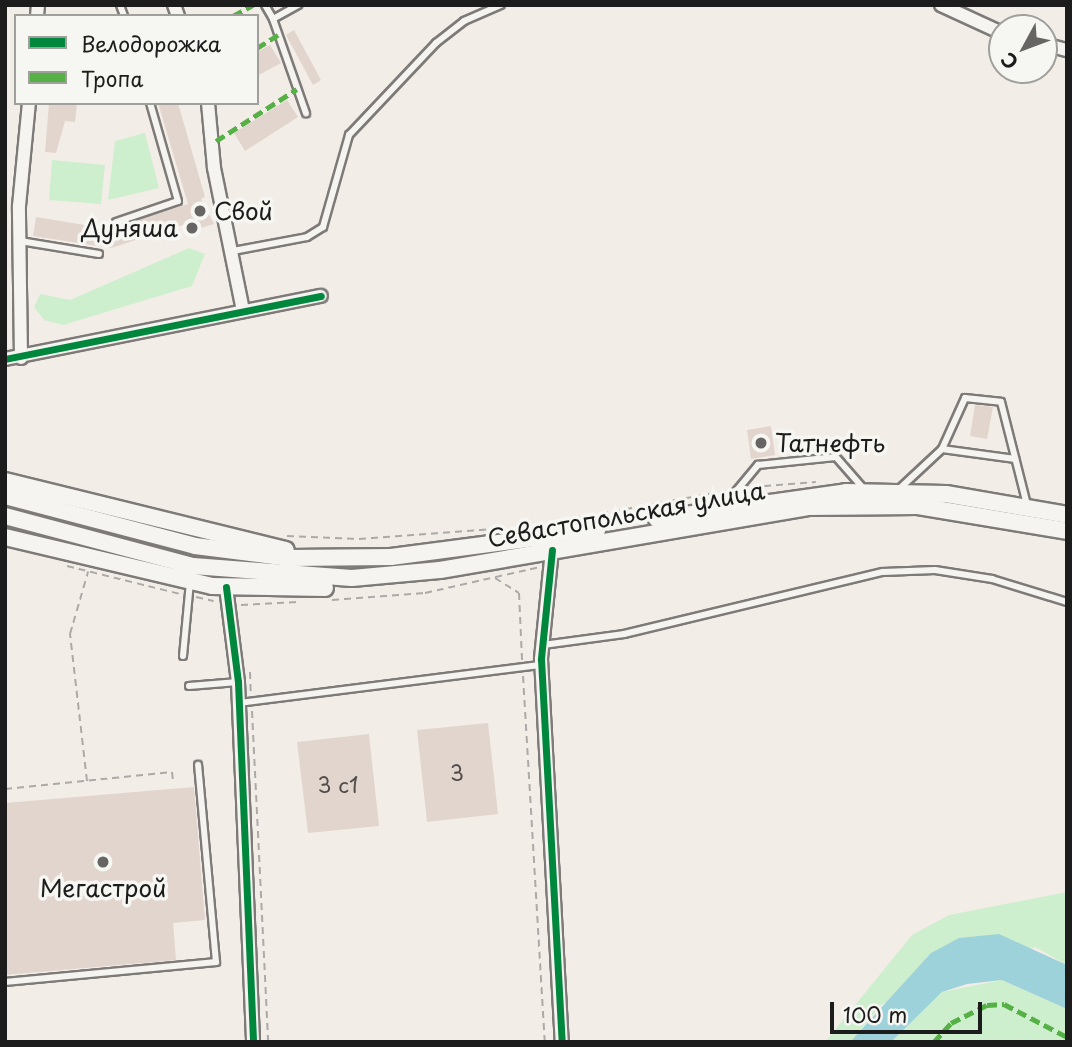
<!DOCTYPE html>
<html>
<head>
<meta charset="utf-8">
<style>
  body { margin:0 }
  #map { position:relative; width:1072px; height:1047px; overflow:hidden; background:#f3ede8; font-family:"Playpen Sans",sans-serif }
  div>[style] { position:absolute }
  .green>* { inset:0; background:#ceefcd }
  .water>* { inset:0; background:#9dd2db }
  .building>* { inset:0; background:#e2d5ce }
  .path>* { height:2px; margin-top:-1px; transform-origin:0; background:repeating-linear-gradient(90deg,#abaaa8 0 7px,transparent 0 12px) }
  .roads { filter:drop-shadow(2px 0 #7d7a78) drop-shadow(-2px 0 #7d7a78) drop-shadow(0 2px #7d7a78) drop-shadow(0 -2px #7d7a78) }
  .lane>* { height:6px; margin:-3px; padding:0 3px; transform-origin:3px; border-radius:3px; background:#f5f4f1 }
  .street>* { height:12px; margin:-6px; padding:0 6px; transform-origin:6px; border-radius:6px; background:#f5f4f1 }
  .secondary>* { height:16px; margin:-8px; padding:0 8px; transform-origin:8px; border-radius:8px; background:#f5f4f1 }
  .quiet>* { height:5px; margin-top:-2.5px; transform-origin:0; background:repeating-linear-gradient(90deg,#55b145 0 10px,transparent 0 15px) }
  .cycleway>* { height:7px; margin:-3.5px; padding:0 3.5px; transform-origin:3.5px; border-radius:3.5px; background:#00873e }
  .dots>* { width:19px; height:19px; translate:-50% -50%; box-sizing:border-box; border:4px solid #f6f6f2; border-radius:50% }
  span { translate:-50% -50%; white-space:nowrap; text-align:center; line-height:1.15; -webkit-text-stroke:7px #f6f6f2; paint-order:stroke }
  .number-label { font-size:21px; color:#504c4a }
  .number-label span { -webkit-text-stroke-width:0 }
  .poi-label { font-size:24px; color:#1c1c1c }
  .left { translate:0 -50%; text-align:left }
  .right { translate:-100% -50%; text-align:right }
  .street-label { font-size:24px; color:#1c1c1c }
  .frame { position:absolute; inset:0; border:7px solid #1c1c1c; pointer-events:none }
  .legend { position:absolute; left:14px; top:14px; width:245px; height:91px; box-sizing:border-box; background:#f6f6f2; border:2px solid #9f9f9c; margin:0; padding:9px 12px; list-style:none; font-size:21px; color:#1c1c1c }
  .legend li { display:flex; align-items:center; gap:14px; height:35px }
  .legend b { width:35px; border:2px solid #9f9f9c }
  .north { position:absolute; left:988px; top:14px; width:70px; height:70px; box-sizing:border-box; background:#f6f6f2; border:2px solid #9f9f9c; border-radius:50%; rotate:229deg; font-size:19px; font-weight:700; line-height:28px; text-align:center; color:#1c1c1c }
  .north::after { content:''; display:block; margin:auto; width:24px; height:32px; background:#676563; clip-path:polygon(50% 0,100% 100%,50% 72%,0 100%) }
  .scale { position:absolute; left:830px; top:1002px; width:152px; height:32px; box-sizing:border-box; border:4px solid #1c1c1c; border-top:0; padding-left:9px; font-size:21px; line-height:24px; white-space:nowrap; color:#1c1c1c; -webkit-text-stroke:5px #f6f6f2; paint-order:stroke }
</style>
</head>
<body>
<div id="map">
  <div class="green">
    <i style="clip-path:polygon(145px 133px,159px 188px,108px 200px,115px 141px)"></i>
    <i style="clip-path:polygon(52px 160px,105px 165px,101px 204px,49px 200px)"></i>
    <i style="clip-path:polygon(189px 248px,205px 254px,192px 286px,63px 325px,44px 320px,34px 307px,40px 294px,70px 300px)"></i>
    <i style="clip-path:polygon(1067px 892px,1067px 965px,1035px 947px,882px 1004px,850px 1042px,825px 1042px,912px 935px,949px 915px)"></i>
    <i style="clip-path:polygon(1002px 980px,1067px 1009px,1067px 1042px,891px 1042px,942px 992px)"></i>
  </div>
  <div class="water">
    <i style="clip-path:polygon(999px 934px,1067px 965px,1067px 1009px,1002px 980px,967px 984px,942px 992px,891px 1042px,850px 1042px,931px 953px,959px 938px)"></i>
  </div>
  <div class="building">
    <i style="clip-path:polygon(294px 30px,321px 80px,313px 85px,286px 35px)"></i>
    <i style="clip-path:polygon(270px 45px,281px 63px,257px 76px,257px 52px)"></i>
    <i style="clip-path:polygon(287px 100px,298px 117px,245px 151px,234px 133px)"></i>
    <i style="clip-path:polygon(49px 103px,77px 103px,75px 122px,65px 121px,56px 153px,45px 152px)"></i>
    <i style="clip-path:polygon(158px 103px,178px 103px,205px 197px,201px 199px,214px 224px,188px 232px,186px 224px,111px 248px,33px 236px,36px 217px,109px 229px,188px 204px)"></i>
    <i style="clip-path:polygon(975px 405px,993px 407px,987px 439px,970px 436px)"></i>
    <i style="clip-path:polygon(771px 426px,775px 455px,751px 459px,747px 430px)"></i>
    <i style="clip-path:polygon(488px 723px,498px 814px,427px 822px,417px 730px)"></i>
    <i style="clip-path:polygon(369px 734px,379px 826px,308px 833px,297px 742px)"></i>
    <i style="clip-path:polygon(194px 787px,205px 920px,173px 923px,176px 960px,5px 975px,5px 803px)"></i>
  </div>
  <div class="path">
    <i style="left:752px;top:487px;width:64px;rotate:-4.5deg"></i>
    <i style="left:566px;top:520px;width:163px;rotate:-10.3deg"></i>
    <i style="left:287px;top:536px;width:72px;rotate:2.4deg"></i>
    <i style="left:359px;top:539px;width:135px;rotate:-4.2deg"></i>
    <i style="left:67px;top:566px;width:116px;rotate:13.9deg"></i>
    <i style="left:495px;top:578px;width:28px;rotate:32deg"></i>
    <i style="left:519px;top:593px;width:67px;rotate:87.4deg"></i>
    <i style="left:196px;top:597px;width:18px;rotate:13deg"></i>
    <i style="left:332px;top:600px;width:93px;rotate:-4.3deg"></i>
    <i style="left:425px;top:593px;width:118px;rotate:-12.7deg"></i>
    <i style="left:241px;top:605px;width:57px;rotate:-3deg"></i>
    <i style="left:250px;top:672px;width:23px;rotate:88deg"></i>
    <i style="left:523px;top:676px;width:367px;rotate:86.6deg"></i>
    <i style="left:252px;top:711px;width:331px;rotate:87.2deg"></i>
    <i style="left:87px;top:781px;width:148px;rotate:-96.6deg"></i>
    <i style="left:70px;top:634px;width:65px;rotate:-73.8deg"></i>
    <i style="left:5px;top:789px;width:168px;rotate:-5.8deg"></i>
    <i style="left:172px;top:772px;width:10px;rotate:84deg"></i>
  </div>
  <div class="roads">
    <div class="lane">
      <i style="left:120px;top:5px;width:12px;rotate:70deg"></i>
      <i style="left:265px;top:5px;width:16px;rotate:60deg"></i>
      <i style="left:273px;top:19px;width:29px;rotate:-29deg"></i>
      <i style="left:273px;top:19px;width:100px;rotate:70.7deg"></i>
      <i style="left:116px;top:222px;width:65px;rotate:-18.7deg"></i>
      <i style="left:178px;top:201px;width:102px;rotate:-105.9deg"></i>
      <i style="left:20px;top:241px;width:80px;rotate:9.3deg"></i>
      <i style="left:233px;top:251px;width:75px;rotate:-10.7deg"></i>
      <i style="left:307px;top:237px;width:19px;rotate:-32deg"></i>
      <i style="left:323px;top:227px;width:96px;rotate:-74.2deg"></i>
      <i style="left:349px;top:135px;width:127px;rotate:-46.6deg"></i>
      <i style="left:436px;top:43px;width:36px;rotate:-38deg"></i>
      <i style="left:464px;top:21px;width:40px;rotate:-23.4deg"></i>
      <i style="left:942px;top:449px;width:74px;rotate:7.8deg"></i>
      <i style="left:897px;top:491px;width:62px;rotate:-43deg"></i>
      <i style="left:942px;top:449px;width:56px;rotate:-65.7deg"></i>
      <i style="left:965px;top:398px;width:36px;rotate:6deg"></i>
      <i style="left:1001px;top:402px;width:106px;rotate:75.8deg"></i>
      <i style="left:723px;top:507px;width:55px;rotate:-50.2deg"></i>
      <i style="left:758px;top:465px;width:78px;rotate:-5.9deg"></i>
      <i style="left:836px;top:457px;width:41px;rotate:48.9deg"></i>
      <i style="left:543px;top:645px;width:82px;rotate:-7.7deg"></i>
      <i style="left:624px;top:634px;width:266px;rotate:-13.5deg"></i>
      <i style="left:883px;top:572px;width:52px;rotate:-2.2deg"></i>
      <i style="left:935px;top:570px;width:58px;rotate:9deg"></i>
      <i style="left:992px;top:579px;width:78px;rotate:17deg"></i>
      <i style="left:183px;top:656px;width:74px;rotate:-84.6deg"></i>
      <i style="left:189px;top:686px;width:49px;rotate:-4.7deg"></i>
      <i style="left:239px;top:703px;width:304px;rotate:-7.2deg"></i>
      <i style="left:5px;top:982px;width:212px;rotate:-5.4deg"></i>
      <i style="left:216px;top:962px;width:198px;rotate:-95.2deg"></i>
    </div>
    <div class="street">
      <i style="left:174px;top:5px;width:12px;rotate:70deg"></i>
      <i style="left:941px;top:5px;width:67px;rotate:24.7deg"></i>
      <i style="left:37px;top:16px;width:11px;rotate:-85deg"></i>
      <i style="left:1044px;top:44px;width:24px;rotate:15deg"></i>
      <i style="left:208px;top:103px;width:65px;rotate:84.7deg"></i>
      <i style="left:214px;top:168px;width:146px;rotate:78.5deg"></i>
      <i style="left:21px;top:358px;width:152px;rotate:-90.8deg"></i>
      <i style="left:19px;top:206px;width:103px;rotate:-84.5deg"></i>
      <i style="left:5px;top:359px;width:322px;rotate:-11.3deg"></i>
      <i style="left:552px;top:550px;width:110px;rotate:95.8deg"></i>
      <i style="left:541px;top:659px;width:384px;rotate:86.9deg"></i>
      <i style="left:226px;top:587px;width:96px;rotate:82.8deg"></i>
      <i style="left:238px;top:682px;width:360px;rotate:87.6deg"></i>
    </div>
    <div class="secondary">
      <i style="left:5px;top:481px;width:289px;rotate:13.8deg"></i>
      <i style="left:5px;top:496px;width:196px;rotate:14.7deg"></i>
      <i style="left:195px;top:546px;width:96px;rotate:7.2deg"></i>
      <i style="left:290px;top:558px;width:101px;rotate:-0.6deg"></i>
      <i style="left:391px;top:557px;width:208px;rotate:-7.5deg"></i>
      <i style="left:5px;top:516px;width:195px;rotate:14.9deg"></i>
      <i style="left:193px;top:566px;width:159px;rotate:4.3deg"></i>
      <i style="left:352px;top:578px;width:88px;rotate:-5.2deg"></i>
      <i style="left:440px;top:570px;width:372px;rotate:-9.7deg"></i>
      <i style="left:807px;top:507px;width:111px;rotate:-0.5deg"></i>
      <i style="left:918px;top:506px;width:151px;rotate:9.5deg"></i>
      <i style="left:657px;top:519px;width:191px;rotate:-8.1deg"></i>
      <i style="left:846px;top:492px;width:100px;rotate:1.1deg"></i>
      <i style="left:946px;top:494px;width:123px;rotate:9.8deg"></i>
      <i style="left:5px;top:537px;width:213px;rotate:13.3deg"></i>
      <i style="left:212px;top:586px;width:113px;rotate:1deg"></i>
    </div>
  </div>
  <div class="quiet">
    <i style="left:233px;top:16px;width:23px;rotate:-29deg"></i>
    <i style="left:257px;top:48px;width:25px;rotate:-32deg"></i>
    <i style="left:216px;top:141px;width:96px;rotate:-32.7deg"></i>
    <i style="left:934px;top:1042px;width:25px;rotate:-48deg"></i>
    <i style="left:951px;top:1023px;width:40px;rotate:-26.6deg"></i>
    <i style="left:987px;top:1005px;width:17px;rotate:-3deg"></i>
    <i style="left:1004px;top:1004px;width:71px;rotate:27.6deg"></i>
  </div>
  <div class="cycleway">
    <i style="left:5px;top:359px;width:322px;rotate:-11.3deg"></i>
    <i style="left:552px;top:550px;width:110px;rotate:95.8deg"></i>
    <i style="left:541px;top:659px;width:384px;rotate:86.9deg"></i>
    <i style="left:226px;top:587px;width:96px;rotate:82.8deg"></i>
    <i style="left:238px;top:682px;width:360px;rotate:87.6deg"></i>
  </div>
  <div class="dots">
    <i style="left:200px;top:211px;background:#676563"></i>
    <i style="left:192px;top:228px;background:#676563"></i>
    <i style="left:761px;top:443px;background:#676563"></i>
    <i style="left:103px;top:862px;background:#676563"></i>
  </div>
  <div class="number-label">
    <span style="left:457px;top:772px">3</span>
    <span style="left:338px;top:784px">3 с1</span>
  </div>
  <div class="poi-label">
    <span class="left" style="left:214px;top:211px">Свой</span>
    <span class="right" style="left:178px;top:228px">Дуняша</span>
    <span class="left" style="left:775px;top:443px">Татнефть</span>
    <span style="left:103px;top:888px">Мегастрой</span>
  </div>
  <div class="street-label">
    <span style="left:626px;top:514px;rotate:-10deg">Севастопольская улица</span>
  </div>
  <div class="frame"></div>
  <ul class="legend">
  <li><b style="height:9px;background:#00873e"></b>Велодорожка</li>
  <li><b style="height:9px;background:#55b145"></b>Тропа</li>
  </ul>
  <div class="north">С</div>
  <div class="scale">100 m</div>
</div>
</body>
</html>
